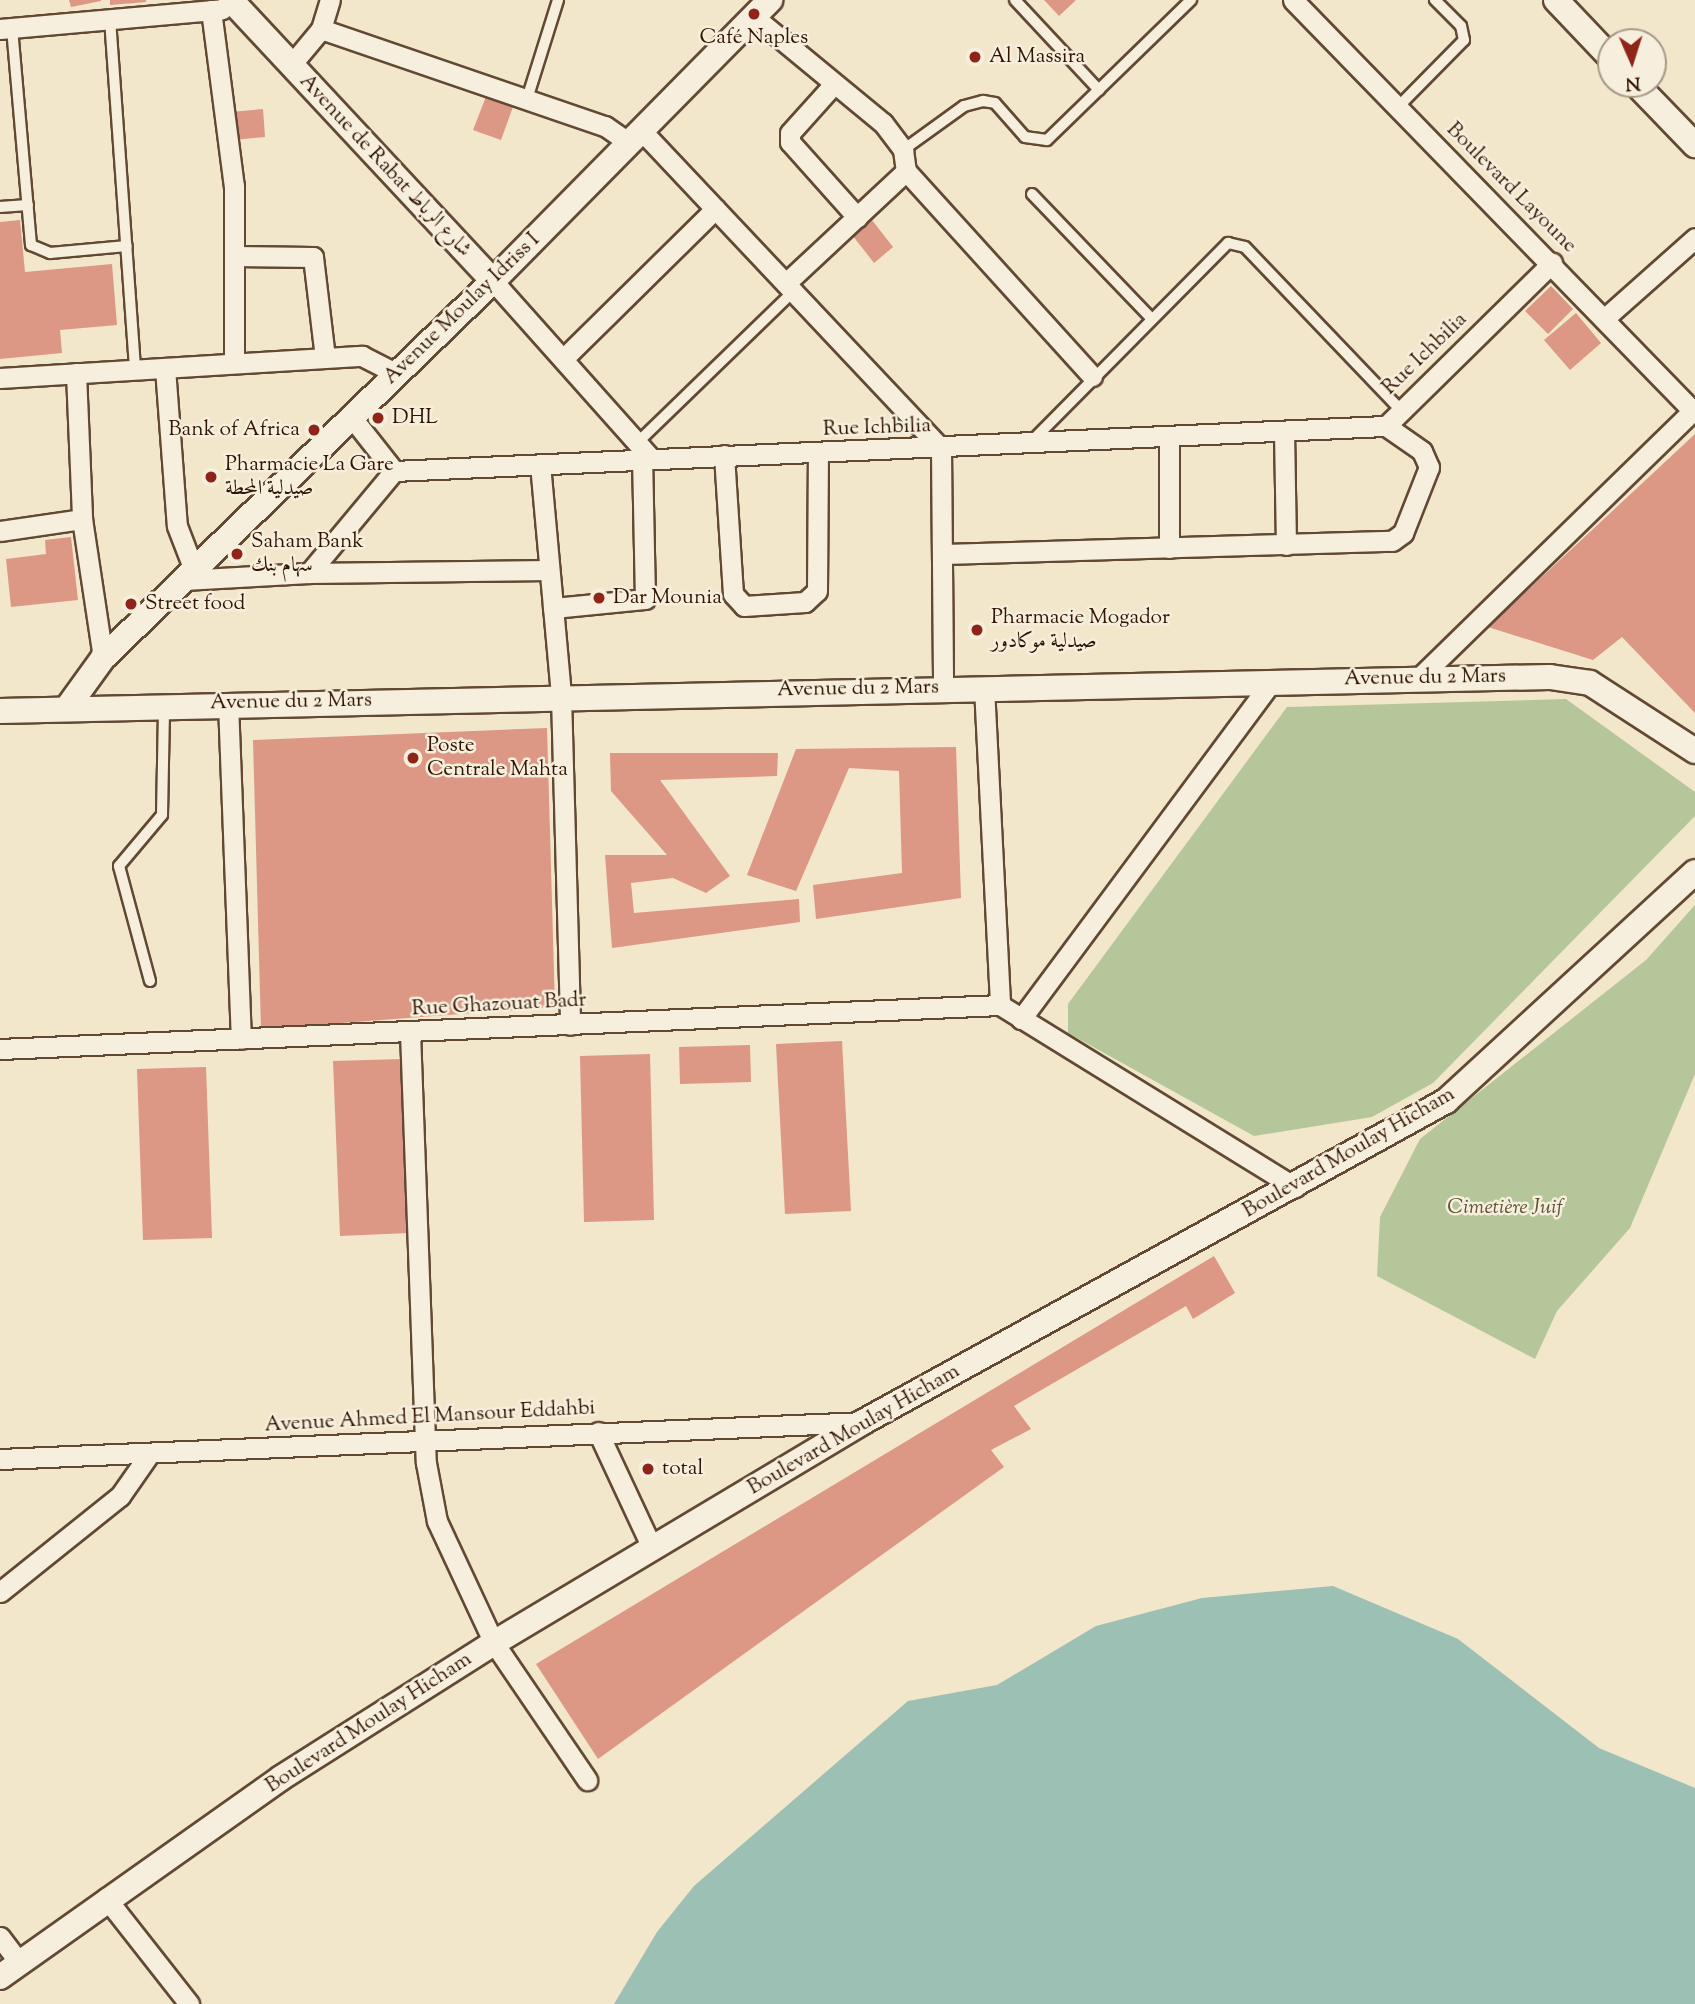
<!DOCTYPE html>
<html>
<head>
<meta charset="utf-8">
<style>
  body { margin:0 }
  #map { position:relative; width:1695px; height:2004px; overflow:hidden; background:#f2e6cb; font-family:"Sorts Mill Goudy",Amiri,serif }
  div>[style] { position:absolute }
  .green>* { inset:0; background:#b6c69b }
  .water>* { inset:0; background:#9cc0b3 }
  .building>* { inset:0; background:#dc9785 }
  .roads { filter:drop-shadow(2px 0 #614933) drop-shadow(-2px 0 #614933) drop-shadow(0 2px #614933) drop-shadow(0 -2px #614933) }
  .service>* { height:10px; margin:-5px; padding:0 5px; transform-origin:5px; border-radius:5px; background:#f7efdd }
  .minor>* { height:19px; margin:-9.5px; padding:0 9.5px; transform-origin:9.5px; border-radius:9.5px; background:#f7efdd }
  .tertiary>* { height:24px; margin:-12px; padding:0 12px; transform-origin:12px; border-radius:12px; background:#f7efdd }
  .dots>* { width:19px; height:19px; translate:-50% -50%; box-sizing:border-box; border:4px solid #f7efdd; border-radius:50% }
  span { translate:-50% -50%; white-space:nowrap; text-align:center; line-height:1.15; -webkit-text-stroke:5px #f7efdd; paint-order:stroke }
  .poi-label { font-size:21px; color:#311500 }
  .left { translate:0 -50%; text-align:left }
  .right { translate:-100% -50%; text-align:right }
  .street-label { font-size:21px; color:#311500 }
  .park-label { font-size:21px; color:#605336; font-style:italic }
  .north { position:absolute; left:1597px; top:28px; width:70px; height:70px; box-sizing:border-box; background:#f7efdd; border:2px solid #a89885; border-radius:50%; rotate:177deg; font-size:19px; font-weight:700; line-height:28px; text-align:center; color:#311500 }
  .north::after { content:''; display:block; margin:auto; width:24px; height:32px; background:#8f2418; clip-path:polygon(50% 0,100% 100%,50% 72%,0 100%) }
</style>
</head>
<body>
<div id="map">
  <div class="green">
    <i style="clip-path:polygon(1566px 699px,1695px 792px,1695px 816px,1433px 1083px,1372px 1117px,1254px 1136px,1068px 1033px,1068px 1004px,1287px 707px)"></i>
    <i style="clip-path:polygon(1695px 905px,1695px 1074px,1630px 1228px,1557px 1311px,1535px 1359px,1377px 1276px,1380px 1217px,1420px 1139px,1646px 960px)"></i>
  </div>
  <div class="water">
    <i style="clip-path:polygon(1333px 1586px,1458px 1639px,1599px 1748px,1695px 1788px,1695px 2004px,614px 2004px,657px 1932px,694px 1886px,908px 1701px,997px 1685px,1096px 1626px,1202px 1598px)"></i>
  </div>
  <div class="building">
    <i style="clip-path:polygon(69px 0,101px 0,101px 1px,71px 7px)"></i>
    <i style="clip-path:polygon(110px 0,146px 0,146px 2px,110px 5px)"></i>
    <i style="clip-path:polygon(1044px 0,1076px 0,1059px 16px)"></i>
    <i style="clip-path:polygon(487px 94px,514px 104px,501px 140px,473px 130px)"></i>
    <i style="clip-path:polygon(263px 109px,265px 137px,234px 140px,231px 112px)"></i>
    <i style="clip-path:polygon(868px 215px,893px 247px,874px 263px,849px 231px)"></i>
    <i style="clip-path:polygon(20px 220px,25px 272px,112px 264px,117px 325px,60px 330px,62px 353px,0 359px,0 222px)"></i>
    <i style="clip-path:polygon(1551px 286px,1573px 309px,1548px 334px,1525px 311px)"></i>
    <i style="clip-path:polygon(1576px 313px,1601px 343px,1570px 370px,1544px 340px)"></i>
    <i style="clip-path:polygon(1695px 434px,1695px 713px,1622px 637px,1593px 660px,1488px 627px)"></i>
    <i style="clip-path:polygon(71px 537px,78px 600px,11px 607px,6px 559px,46px 554px,45px 540px)"></i>
    <i style="clip-path:polygon(547px 728px,555px 1007px,261px 1029px,253px 740px)"></i>
    <i style="clip-path:polygon(956px 747px,961px 898px,816px 919px,813px 885px,902px 873px,899px 771px,849px 768px,796px 891px,747px 875px,796px 749px)"></i>
    <i style="clip-path:polygon(610px 753px,778px 753px,777px 776px,660px 780px,730px 876px,706px 893px,673px 878px,631px 883px,634px 913px,799px 899px,800px 922px,612px 948px,605px 855px,667px 855px,611px 791px)"></i>
    <i style="clip-path:polygon(842px 1041px,851px 1211px,785px 1214px,776px 1044px)"></i>
    <i style="clip-path:polygon(750px 1045px,751px 1082px,680px 1084px,679px 1047px)"></i>
    <i style="clip-path:polygon(650px 1054px,654px 1220px,584px 1222px,580px 1056px)"></i>
    <i style="clip-path:polygon(402px 1059px,409px 1233px,340px 1236px,333px 1061px)"></i>
    <i style="clip-path:polygon(206px 1067px,212px 1238px,143px 1240px,137px 1069px)"></i>
    <i style="clip-path:polygon(1214px 1256px,1235px 1293px,1193px 1319px,1186px 1306px,1014px 1406px,1031px 1429px,991px 1450px,1004px 1467px,598px 1759px,536px 1664px)"></i>
  </div>
  <div class="roads">
    <div class="service">
      <i style="left:1015px;top:0;width:123px;rotate:47deg"></i>
      <i style="left:110px;top:19px;width:351px;rotate:85.9deg"></i>
      <i style="left:12px;top:28px;width:218px;rotate:85deg"></i>
      <i style="left:31px;top:245px;width:21px;rotate:23deg"></i>
      <i style="left:50px;top:253px;width:77px;rotate:-5.2deg"></i>
      <i style="left:527px;top:99px;width:104px;rotate:-72.6deg"></i>
      <i style="left:1398px;top:107px;width:94px;rotate:-45.4deg"></i>
      <i style="left:1464px;top:40px;width:14px;rotate:-102deg"></i>
      <i style="left:1461px;top:26px;width:37px;rotate:-135deg"></i>
      <i style="left:903px;top:150px;width:75px;rotate:-35.8deg"></i>
      <i style="left:964px;top:106px;width:20px;rotate:-15deg"></i>
      <i style="left:983px;top:101px;width:12px;rotate:9deg"></i>
      <i style="left:995px;top:103px;width:45px;rotate:48.6deg"></i>
      <i style="left:1025px;top:137px;width:22px;rotate:8deg"></i>
      <i style="left:1047px;top:140px;width:201px;rotate:-44.2deg"></i>
      <i style="left:1032px;top:194px;width:172px;rotate:46.2deg"></i>
      <i style="left:0;top:207px;width:28px;rotate:-4deg"></i>
      <i style="left:1032px;top:441px;width:279px;rotate:-45.3deg"></i>
      <i style="left:1228px;top:243px;width:17px;rotate:13deg"></i>
      <i style="left:1245px;top:247px;width:224px;rotate:46.3deg"></i>
      <i style="left:637px;top:443px;width:217px;rotate:-44.1deg"></i>
      <i style="left:150px;top:981px;width:119px;rotate:-105.1deg"></i>
      <i style="left:119px;top:866px;width:67px;rotate:-49.9deg"></i>
      <i style="left:162px;top:815px;width:106px;rotate:-88.9deg"></i>
    </div>
    <div class="minor">
      <i style="left:1293px;top:0;width:574px;rotate:45.78deg"></i>
      <i style="left:211px;top:10px;width:177px;rotate:82.6deg"></i>
      <i style="left:234px;top:186px;width:177px;rotate:90deg"></i>
      <i style="left:753px;top:16px;width:168px;rotate:39.5deg"></i>
      <i style="left:883px;top:123px;width:34px;rotate:53deg"></i>
      <i style="left:903px;top:150px;width:21px;rotate:82deg"></i>
      <i style="left:0;top:29px;width:223px;rotate:-5.1deg"></i>
      <i style="left:321px;top:29px;width:300px;rotate:18.9deg"></i>
      <i style="left:605px;top:126px;width:28px;rotate:35deg"></i>
      <i style="left:291px;top:65px;width:47px;rotate:-50.2deg"></i>
      <i style="left:321px;top:29px;width:30px;rotate:-73deg"></i>
      <i style="left:833px;top:85px;width:64px;rotate:131.9deg"></i>
      <i style="left:790px;top:133px;width:9px;rotate:90deg"></i>
      <i style="left:790px;top:142px;width:101px;rotate:48.2deg"></i>
      <i style="left:640px;top:129px;width:439px;rotate:46.7deg"></i>
      <i style="left:941px;top:448px;width:239px;rotate:89.5deg"></i>
      <i style="left:234px;top:256px;width:79px;rotate:0.7deg"></i>
      <i style="left:313px;top:257px;width:101px;rotate:83.2deg"></i>
      <i style="left:493px;top:281px;width:236px;rotate:48.3deg"></i>
      <i style="left:786px;top:283px;width:164px;rotate:-43deg"></i>
      <i style="left:906px;top:171px;width:277px;rotate:47.8deg"></i>
      <i style="left:1605px;top:318px;width:120px;rotate:-41.6deg"></i>
      <i style="left:563px;top:359px;width:214px;rotate:-44.6deg"></i>
      <i style="left:165px;top:368px;width:158px;rotate:85.7deg"></i>
      <i style="left:177px;top:526px;width:47px;rotate:68.9deg"></i>
      <i style="left:76px;top:373px;width:146px;rotate:87.6deg"></i>
      <i style="left:82px;top:519px;width:141px;rotate:81.4deg"></i>
      <i style="left:0;top:378px;width:363px;rotate:-3.5deg"></i>
      <i style="left:362px;top:356px;width:38px;rotate:27deg"></i>
      <i style="left:350px;top:415px;width:71px;rotate:51.8deg"></i>
      <i style="left:1284px;top:431px;width:114px;rotate:89deg"></i>
      <i style="left:1169px;top:437px;width:111px;rotate:90deg"></i>
      <i style="left:724px;top:455px;width:139px;rotate:86.3deg"></i>
      <i style="left:733px;top:594px;width:16px;rotate:47deg"></i>
      <i style="left:744px;top:606px;width:61px;rotate:-3.8deg"></i>
      <i style="left:805px;top:602px;width:16px;rotate:-43deg"></i>
      <i style="left:817px;top:591px;width:139px;rotate:-89.6deg"></i>
      <i style="left:540px;top:464px;width:233px;rotate:84.8deg"></i>
      <i style="left:561px;top:696px;width:329px;rotate:88.4deg"></i>
      <i style="left:0;top:531px;width:83px;rotate:-8.3deg"></i>
      <i style="left:944px;top:554px;width:448px;rotate:-1.7deg"></i>
      <i style="left:1392px;top:541px;width:14px;rotate:-36deg"></i>
      <i style="left:1403px;top:533px;width:71px;rotate:-68.5deg"></i>
      <i style="left:1429px;top:467px;width:17px;rotate:-114deg"></i>
      <i style="left:1422px;top:451px;width:44px;rotate:-145.2deg"></i>
      <i style="left:309px;top:573px;width:240px;rotate:-0.7deg"></i>
      <i style="left:184px;top:580px;width:125px;rotate:-3.2deg"></i>
      <i style="left:309px;top:573px;width:133px;rotate:-50.2deg"></i>
      <i style="left:394px;top:471px;width:993px;rotate:-2.6deg"></i>
      <i style="left:1386px;top:426px;width:233px;rotate:-44.5deg"></i>
      <i style="left:553px;top:608px;width:92px;rotate:-5.6deg"></i>
      <i style="left:645px;top:599px;width:141px;rotate:-91.2deg"></i>
      <i style="left:1420px;top:677px;width:384px;rotate:-44.3deg"></i>
      <i style="left:984px;top:687px;width:318px;rotate:87.1deg"></i>
      <i style="left:1000px;top:1005px;width:347px;rotate:31.7deg"></i>
      <i style="left:228px;top:703px;width:336px;rotate:87.8deg"></i>
      <i style="left:1021px;top:1019px;width:421px;rotate:-53.4deg"></i>
      <i style="left:410px;top:1032px;width:431px;rotate:87.9deg"></i>
      <i style="left:426px;top:1463px;width:59px;rotate:79.3deg"></i>
      <i style="left:437px;top:1521px;width:135px;rotate:65deg"></i>
      <i style="left:494px;top:1643px;width:166px;rotate:55.8deg"></i>
      <i style="left:0;top:1049px;width:1001px;rotate:-2.52deg"></i>
      <i style="left:598px;top:1432px;width:128px;rotate:65deg"></i>
      <i style="left:0;top:1459px;width:864px;rotate:-2.45deg"></i>
      <i style="left:0;top:1592px;width:154px;rotate:-38.7deg"></i>
      <i style="left:120px;top:1496px;width:52px;rotate:-55.1deg"></i>
      <i style="left:106px;top:1898px;width:135px;rotate:51.9deg"></i>
      <i style="left:0;top:1937px;width:31px;rotate:53deg"></i>
    </div>
    <div class="tertiary">
      <i style="left:231px;top:0;width:384px;rotate:47deg"></i>
      <i style="left:1556px;top:0;width:80px;rotate:46.5deg"></i>
      <i style="left:1636px;top:84px;width:85px;rotate:46deg"></i>
      <i style="left:67px;top:708px;width:62px;rotate:-54.2deg"></i>
      <i style="left:103px;top:658px;width:542px;rotate:-44.03deg"></i>
      <i style="left:493px;top:281px;width:395px;rotate:-45.4deg"></i>
      <i style="left:0;top:711px;width:1550px;rotate:-1.26deg"></i>
      <i style="left:1550px;top:677px;width:40px;rotate:8.5deg"></i>
      <i style="left:1590px;top:683px;width:125px;rotate:32.9deg"></i>
      <i style="left:0;top:1977px;width:344px;rotate:-35.3deg"></i>
      <i style="left:281px;top:1778px;width:252px;rotate:-32.4deg"></i>
      <i style="left:494px;top:1643px;width:430px;rotate:-30.9deg"></i>
      <i style="left:863px;top:1422px;width:666px;rotate:-28.84deg"></i>
      <i style="left:1446px;top:1101px;width:338px;rotate:-42.6deg"></i>
    </div>
  </div>
  <div class="dots">
    <i style="left:754px;top:14px;background:#8f2418"></i>
    <i style="left:975px;top:57px;background:#8f2418"></i>
    <i style="left:378px;top:418px;background:#8f2418"></i>
    <i style="left:314px;top:430px;background:#8f2418"></i>
    <i style="left:211px;top:477px;background:#8f2418"></i>
    <i style="left:237px;top:554px;background:#8f2418"></i>
    <i style="left:599px;top:598px;background:#8f2418"></i>
    <i style="left:131px;top:604px;background:#8f2418"></i>
    <i style="left:977px;top:630px;background:#8f2418"></i>
    <i style="left:413px;top:758px;background:#8f2418"></i>
    <i style="left:648px;top:1469px;background:#8f2418"></i>
  </div>
  <div class="poi-label">
    <span style="left:754px;top:38px">Café Naples</span>
    <span class="left" style="left:989px;top:57px">Al Massira</span>
    <span class="left" style="left:392px;top:418px">DHL</span>
    <span class="right" style="left:300px;top:430px">Bank of Africa</span>
    <span class="left" style="left:225px;top:477px">Pharmacie La Gare<br>صيدلية المحطة</span>
    <span class="left" style="left:251px;top:554px">Saham Bank<br>سهام بنك</span>
    <span class="left" style="left:613px;top:598px">Dar Mounia</span>
    <span class="left" style="left:145px;top:604px">Street food</span>
    <span class="left" style="left:991px;top:630px">Pharmacie Mogador<br>صيدلية موكادور</span>
    <span class="left" style="left:427px;top:758px">Poste<br>Centrale Mahta</span>
    <span class="left" style="left:662px;top:1469px">total</span>
  </div>
  <div class="street-label">
    <span style="left:385px;top:166px;rotate:47deg">Avenue de Rabat شارع الرباط</span>
    <span style="left:1511px;top:188px;rotate:45deg">Boulevard Layoune</span>
    <span style="left:462px;top:309px;rotate:-44deg">Avenue Moulay Idriss I</span>
    <span style="left:1425px;top:354px;rotate:-44deg">Rue Ichbilia</span>
    <span style="left:877px;top:428px;rotate:-2deg">Rue Ichbilia</span>
    <span style="left:1425px;top:678px;rotate:-1deg">Avenue du 2 Mars</span>
    <span style="left:858px;top:689px;rotate:-1deg">Avenue du 2 Mars</span>
    <span style="left:291px;top:702px;rotate:-1deg">Avenue du 2 Mars</span>
    <span style="left:499px;top:1005px;rotate:-3deg">Rue Ghazouat Badr</span>
    <span style="left:1349px;top:1153px;rotate:-30deg">Boulevard Moulay Hicham</span>
    <span style="left:430px;top:1417px;rotate:-3deg">Avenue Ahmed El Mansour Eddahbi</span>
    <span style="left:854px;top:1430px;rotate:-30deg">Boulevard Moulay Hicham</span>
    <span style="left:369px;top:1723px;rotate:-33deg">Boulevard Moulay Hicham</span>
  </div>
  <div class="park-label">
    <span style="left:1505px;top:1208px">Cimetière Juif</span>
  </div>
  <div class="north">N</div>
</div>
</body>
</html>
